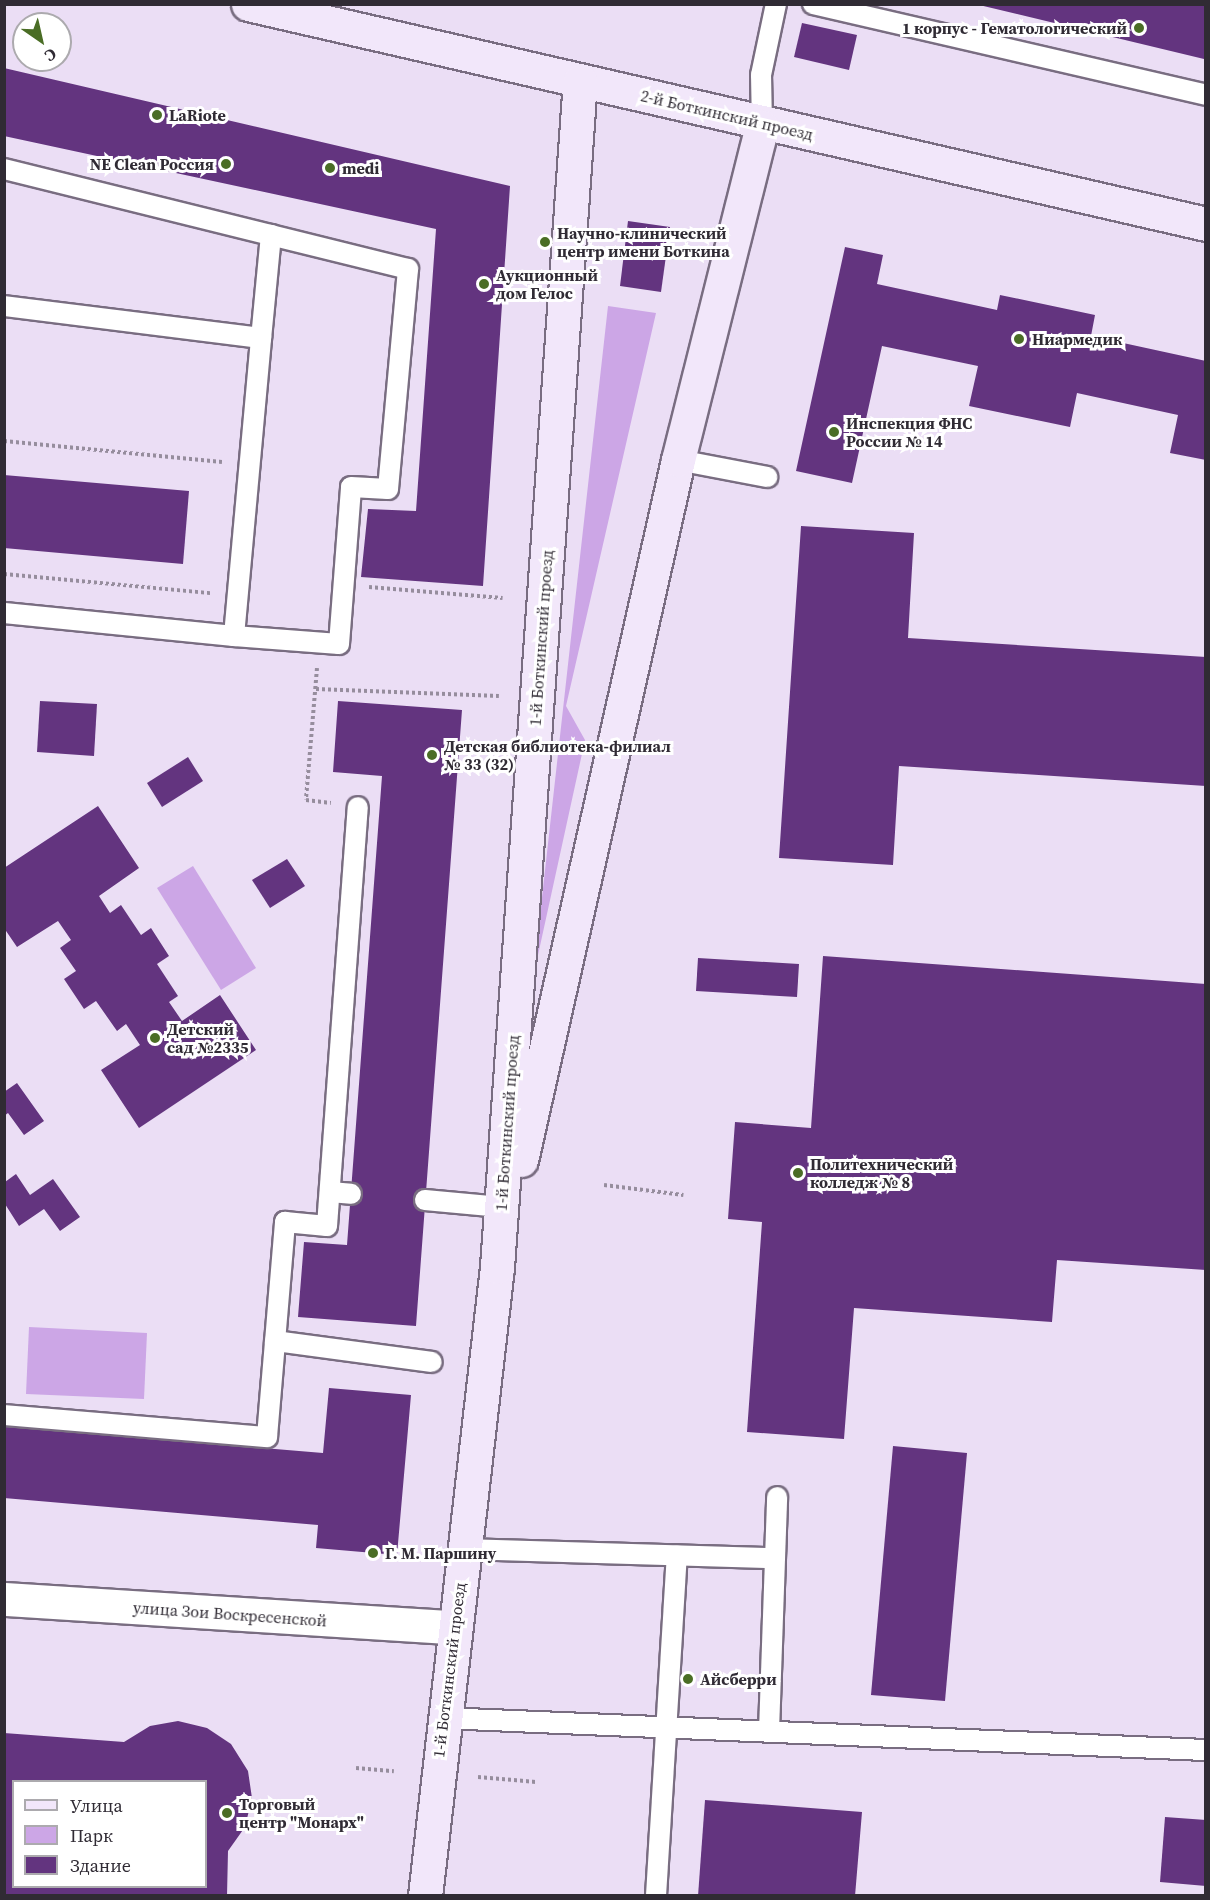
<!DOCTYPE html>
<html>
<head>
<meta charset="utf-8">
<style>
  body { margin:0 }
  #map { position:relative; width:1210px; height:1900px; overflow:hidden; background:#ebdef5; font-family:"Source Serif 4",serif }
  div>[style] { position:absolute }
  .green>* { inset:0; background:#cca6e6 }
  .building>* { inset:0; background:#63347f }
  .path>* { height:4px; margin-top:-2px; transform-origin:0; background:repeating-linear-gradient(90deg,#968d9d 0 3px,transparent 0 6px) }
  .roads { filter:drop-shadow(2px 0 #796d81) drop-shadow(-2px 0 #796d81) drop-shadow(0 2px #796d81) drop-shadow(0 -2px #796d81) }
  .lane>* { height:20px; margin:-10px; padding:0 10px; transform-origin:10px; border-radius:10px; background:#fff }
  .street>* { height:33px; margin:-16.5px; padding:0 16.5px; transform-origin:16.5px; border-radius:16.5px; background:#fff }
  .secondary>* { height:33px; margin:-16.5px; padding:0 16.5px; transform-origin:16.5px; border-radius:16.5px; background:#f2e7fa }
  .dots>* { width:16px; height:16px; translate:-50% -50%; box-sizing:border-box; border:3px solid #fff; border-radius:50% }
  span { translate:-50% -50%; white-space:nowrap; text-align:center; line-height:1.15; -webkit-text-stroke:6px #fff; paint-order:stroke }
  .poi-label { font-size:16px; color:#302b34; font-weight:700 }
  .right { translate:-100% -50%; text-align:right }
  .left { translate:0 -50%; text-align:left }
  .street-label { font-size:16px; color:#302b34 }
  .frame { position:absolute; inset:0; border:6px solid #302b34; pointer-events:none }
  .legend { position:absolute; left:12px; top:1780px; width:195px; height:108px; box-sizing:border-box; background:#fff; border:2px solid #acaaae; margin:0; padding:8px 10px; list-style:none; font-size:18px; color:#302b34 }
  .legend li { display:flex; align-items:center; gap:12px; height:30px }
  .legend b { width:30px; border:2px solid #acaaae }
  .north { position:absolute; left:12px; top:12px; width:60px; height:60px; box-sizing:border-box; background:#fff; border:2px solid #acaaae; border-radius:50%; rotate:146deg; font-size:16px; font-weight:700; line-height:24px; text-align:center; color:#302b34 }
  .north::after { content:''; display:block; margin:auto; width:21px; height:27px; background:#4a6d25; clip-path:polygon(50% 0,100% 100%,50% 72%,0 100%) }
</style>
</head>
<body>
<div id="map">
  <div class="green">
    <i style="clip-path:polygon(608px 306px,656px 313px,566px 706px,585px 740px,533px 978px)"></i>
    <i style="clip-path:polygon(193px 866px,256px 968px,221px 990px,157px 888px)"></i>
    <i style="clip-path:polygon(29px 1327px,147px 1333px,144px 1399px,26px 1394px)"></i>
  </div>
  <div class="building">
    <i style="clip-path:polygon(975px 4px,1206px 4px,1206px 52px,1204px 59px)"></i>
    <i style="clip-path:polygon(802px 23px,857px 35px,849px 70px,794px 57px)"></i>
    <i style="clip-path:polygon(4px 68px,510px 186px,483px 586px,361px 577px,368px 509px,416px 511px,436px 229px,4px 136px)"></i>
    <i style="clip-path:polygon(628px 221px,670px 227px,661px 292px,620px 286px)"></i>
    <i style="clip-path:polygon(845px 247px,883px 255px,877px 284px,997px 310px,1000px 295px,1095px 315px,1091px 336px,1206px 361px,1206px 460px,1170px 453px,1178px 415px,1077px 393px,1070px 427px,969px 406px,978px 366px,882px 346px,852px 483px,796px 471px)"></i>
    <i style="clip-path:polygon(4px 475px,189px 491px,183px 564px,4px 548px)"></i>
    <i style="clip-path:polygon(801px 526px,914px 533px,908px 638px,1206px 657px,1206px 786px,899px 766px,893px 865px,779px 858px)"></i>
    <i style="clip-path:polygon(40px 701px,97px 704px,94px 756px,37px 752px)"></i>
    <i style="clip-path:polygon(338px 701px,462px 710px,416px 1326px,298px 1317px,304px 1242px,347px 1245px,382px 776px,333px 772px)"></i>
    <i style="clip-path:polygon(188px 757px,203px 781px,162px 807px,147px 783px)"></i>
    <i style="clip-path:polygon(98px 806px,139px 868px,99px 896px,110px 913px,121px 905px,141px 935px,151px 928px,169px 956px,157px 964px,178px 996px,169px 1002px,182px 1021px,220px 995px,256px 1050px,139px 1128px,101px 1070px,140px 1045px,126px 1024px,117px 1031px,96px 1001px,84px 1009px,64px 979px,76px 971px,60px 948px,71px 940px,58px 921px,17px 947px,4px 928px,4px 868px)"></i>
    <i style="clip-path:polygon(287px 859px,305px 886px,270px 908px,252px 880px)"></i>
    <i style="clip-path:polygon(823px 956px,1206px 984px,1206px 1270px,1057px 1260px,1052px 1322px,854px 1308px,844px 1439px,747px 1432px,762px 1222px,728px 1219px,735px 1122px,811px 1128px)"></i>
    <i style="clip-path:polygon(698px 958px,799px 964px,797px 997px,696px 991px)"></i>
    <i style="clip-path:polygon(17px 1083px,44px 1121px,24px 1135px,8px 1113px,4px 1116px,4px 1092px)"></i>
    <i style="clip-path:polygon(16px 1174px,30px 1195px,53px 1179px,80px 1217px,60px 1231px,44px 1209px,19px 1226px,5px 1204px,5px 1182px)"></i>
    <i style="clip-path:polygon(329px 1388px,411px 1395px,397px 1555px,316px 1548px,318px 1525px,4px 1498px,4px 1426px,323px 1453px)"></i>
    <i style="clip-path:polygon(893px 1446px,967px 1453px,945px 1701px,871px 1695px)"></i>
    <i style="clip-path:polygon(evenodd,178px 1721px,207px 1728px,231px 1744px,248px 1771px,252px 1798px,245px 1827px,228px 1851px,227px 1896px,4px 1896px,4px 1733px,124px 1742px,150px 1726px,178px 1721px,14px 1782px,206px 1782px,206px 1886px,14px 1886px,14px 1782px)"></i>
    <i style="clip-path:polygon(705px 1800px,862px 1812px,855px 1896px,698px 1896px)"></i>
    <i style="clip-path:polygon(1165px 1817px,1206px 1820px,1206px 1886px,1160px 1882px)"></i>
  </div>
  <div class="path">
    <i style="left:4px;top:441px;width:219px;rotate:5.5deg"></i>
    <i style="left:4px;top:574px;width:207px;rotate:5.3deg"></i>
    <i style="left:369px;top:587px;width:134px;rotate:4.7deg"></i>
    <i style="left:317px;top:668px;width:132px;rotate:94.8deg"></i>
    <i style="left:306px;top:800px;width:25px;rotate:7deg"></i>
    <i style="left:316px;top:689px;width:183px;rotate:2.2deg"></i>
    <i style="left:604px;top:1185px;width:80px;rotate:7.2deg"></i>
    <i style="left:356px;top:1768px;width:38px;rotate:5deg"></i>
    <i style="left:478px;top:1777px;width:58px;rotate:4.9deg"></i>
  </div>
  <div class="roads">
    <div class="lane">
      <i style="left:813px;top:4px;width:403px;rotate:13deg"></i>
      <i style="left:762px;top:126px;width:51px;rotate:-91.1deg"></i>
      <i style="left:761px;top:75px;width:73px;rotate:-78.1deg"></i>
      <i style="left:4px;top:169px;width:275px;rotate:13.9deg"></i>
      <i style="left:271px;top:235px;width:103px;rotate:95.5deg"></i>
      <i style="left:261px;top:338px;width:259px;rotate:-172.9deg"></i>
      <i style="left:678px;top:460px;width:91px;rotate:10.8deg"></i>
      <i style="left:4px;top:613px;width:231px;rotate:5.7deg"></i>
      <i style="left:234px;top:636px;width:299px;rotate:-84.8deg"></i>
      <i style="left:234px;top:636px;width:105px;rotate:4.4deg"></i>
      <i style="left:339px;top:644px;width:157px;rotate:-85.6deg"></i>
      <i style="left:351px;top:487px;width:37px;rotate:3deg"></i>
      <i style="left:388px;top:489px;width:221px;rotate:-84.8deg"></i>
      <i style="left:408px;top:269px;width:141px;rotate:-166.1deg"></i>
      <i style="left:330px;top:1192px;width:21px;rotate:5deg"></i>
      <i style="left:425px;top:1200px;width:76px;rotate:5.3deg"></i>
      <i style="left:275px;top:1341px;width:158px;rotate:7.6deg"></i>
      <i style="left:4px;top:1415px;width:264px;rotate:4.8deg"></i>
      <i style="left:267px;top:1437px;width:216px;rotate:-85.2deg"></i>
      <i style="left:285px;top:1222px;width:42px;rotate:5.4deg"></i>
      <i style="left:327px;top:1226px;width:420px;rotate:-85.8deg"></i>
      <i style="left:464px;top:1549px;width:309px;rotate:1.7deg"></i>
      <i style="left:442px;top:1718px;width:765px;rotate:2.4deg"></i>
      <i style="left:769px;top:1731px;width:234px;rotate:-88deg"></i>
      <i style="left:656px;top:1896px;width:341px;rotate:-86.5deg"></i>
    </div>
    <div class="street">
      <i style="left:4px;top:1599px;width:452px;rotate:3.6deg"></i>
    </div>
    <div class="secondary">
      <i style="left:248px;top:4px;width:983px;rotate:12.93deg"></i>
      <i style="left:521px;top:1160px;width:717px;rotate:-77.36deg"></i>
      <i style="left:678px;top:460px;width:344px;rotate:-75.9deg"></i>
      <i style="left:425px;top:1896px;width:633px;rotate:-83.47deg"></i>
      <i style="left:497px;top:1267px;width:1189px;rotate:-86deg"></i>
    </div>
  </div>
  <div class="dots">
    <i style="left:1139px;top:28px;background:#4a6d25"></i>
    <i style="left:157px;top:115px;background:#4a6d25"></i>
    <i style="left:226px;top:164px;background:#4a6d25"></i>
    <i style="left:330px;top:168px;background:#4a6d25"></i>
    <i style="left:545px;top:242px;background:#4a6d25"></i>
    <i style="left:484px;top:284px;background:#4a6d25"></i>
    <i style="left:1019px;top:339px;background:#4a6d25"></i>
    <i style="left:834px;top:432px;background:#4a6d25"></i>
    <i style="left:432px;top:755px;background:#4a6d25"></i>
    <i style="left:155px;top:1038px;background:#4a6d25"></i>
    <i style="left:798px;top:1173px;background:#4a6d25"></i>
    <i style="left:373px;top:1553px;background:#4a6d25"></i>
    <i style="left:688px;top:1679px;background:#4a6d25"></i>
    <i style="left:227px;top:1813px;background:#4a6d25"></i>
  </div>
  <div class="poi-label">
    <span class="right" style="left:1127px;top:28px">1 корпус - Гематологический</span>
    <span class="left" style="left:169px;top:115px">LaRiote</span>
    <span class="right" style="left:214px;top:164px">NE Clean Россия</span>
    <span class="left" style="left:342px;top:168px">medi</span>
    <span class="left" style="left:557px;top:242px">Научно-клинический<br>центр имени Боткина</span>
    <span class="left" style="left:496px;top:284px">Аукционный<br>дом Гелос</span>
    <span class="left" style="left:1032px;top:339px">Ниармедик</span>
    <span class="left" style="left:846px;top:432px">Инспекция ФНС<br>России № 14</span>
    <span class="left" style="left:444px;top:755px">Детская библиотека-филиал<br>№ 33 (32)</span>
    <span class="left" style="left:167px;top:1038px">Детский<br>сад №2335</span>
    <span class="left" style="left:810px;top:1173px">Политехнический<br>колледж № 8</span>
    <span class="left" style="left:385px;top:1553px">Г. М. Паршину</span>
    <span class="left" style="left:700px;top:1679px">Айсберри</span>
    <span class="left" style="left:239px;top:1813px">Торговый<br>центр "Монарх"</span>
  </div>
  <div class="street-label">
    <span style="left:727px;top:115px;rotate:13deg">2-й Боткинский проезд</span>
    <span style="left:541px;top:638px;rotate:-86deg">1-й Боткинский проезд</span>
    <span style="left:507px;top:1123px;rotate:-86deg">1-й Боткинский проезд</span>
    <span style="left:230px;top:1614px;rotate:4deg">улица Зои Воскресенской</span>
    <span style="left:449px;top:1670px;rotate:-83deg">1-й Боткинский проезд</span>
  </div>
  <div class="frame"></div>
  <ul class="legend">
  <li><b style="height:8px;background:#f2e7fa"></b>Улица</li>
  <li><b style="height:16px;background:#cca6e6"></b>Парк</li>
  <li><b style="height:16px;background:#63347f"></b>Здание</li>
  </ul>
  <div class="north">С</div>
</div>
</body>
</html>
